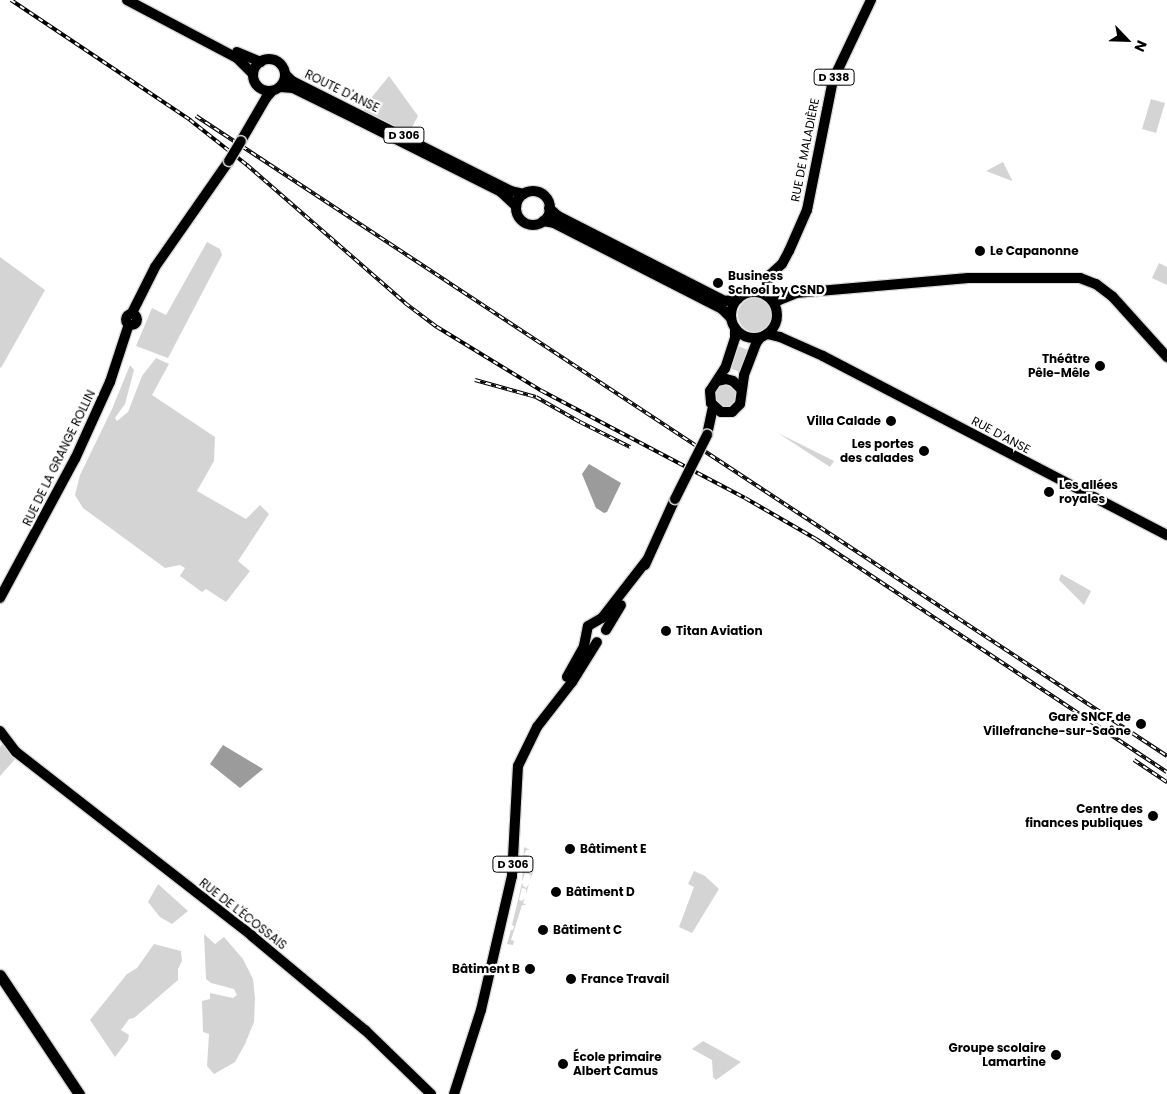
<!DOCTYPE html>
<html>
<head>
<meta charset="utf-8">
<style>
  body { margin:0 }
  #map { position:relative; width:1167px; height:1094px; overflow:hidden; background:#fff; font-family:Poppins,sans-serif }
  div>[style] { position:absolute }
  .green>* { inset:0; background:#d4d4d4 }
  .round { border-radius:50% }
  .water>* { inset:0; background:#9b9b9b }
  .roads { filter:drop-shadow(1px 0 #dbdbdb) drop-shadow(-1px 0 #dbdbdb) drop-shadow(0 1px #dbdbdb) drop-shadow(0 -1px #dbdbdb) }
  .major>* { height:10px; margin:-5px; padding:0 5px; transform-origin:5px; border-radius:5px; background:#000 }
  .major>.ring { margin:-5px; padding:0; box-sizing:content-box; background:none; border:10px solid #000; border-radius:50% }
  .highway>* { height:11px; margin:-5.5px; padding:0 5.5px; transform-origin:5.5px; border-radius:5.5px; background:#000 }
  .rail>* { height:4px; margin-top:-2px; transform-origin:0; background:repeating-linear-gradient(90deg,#fff 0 5.5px,#000 0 11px); box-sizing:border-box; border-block:1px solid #000 }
  .bridges { filter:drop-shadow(1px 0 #dbdbdb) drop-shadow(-1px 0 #dbdbdb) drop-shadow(0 1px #dbdbdb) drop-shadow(0 -1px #dbdbdb) }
  .major-bridge>* { height:10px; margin:-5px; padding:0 5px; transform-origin:5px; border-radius:5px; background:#000 }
  .dots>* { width:14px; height:14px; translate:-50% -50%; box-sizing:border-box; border:2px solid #fff; border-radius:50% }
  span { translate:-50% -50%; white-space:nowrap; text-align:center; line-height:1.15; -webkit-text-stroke:4.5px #fff; paint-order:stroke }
  .shield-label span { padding:1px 4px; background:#fff; border:1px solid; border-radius:4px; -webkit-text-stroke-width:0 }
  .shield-label { font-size:11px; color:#000; font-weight:700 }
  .street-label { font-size:12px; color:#000 }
  .poi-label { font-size:12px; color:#000; font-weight:700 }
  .left { translate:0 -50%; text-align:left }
  .right { translate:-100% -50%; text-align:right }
  .north { position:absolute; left:1102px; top:15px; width:50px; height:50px; -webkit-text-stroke:4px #fff; paint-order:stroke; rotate:114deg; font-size:14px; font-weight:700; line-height:20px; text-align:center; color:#000 }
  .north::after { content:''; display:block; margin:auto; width:18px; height:22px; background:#000; clip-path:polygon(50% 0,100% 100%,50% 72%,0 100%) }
</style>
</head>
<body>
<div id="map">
  <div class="green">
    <i style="clip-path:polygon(389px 76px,418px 116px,407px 137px,359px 113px)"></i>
    <i style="clip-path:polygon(1151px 99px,1165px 103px,1156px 133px,1142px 129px)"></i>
    <i style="clip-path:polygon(1003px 162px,1012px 180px,1012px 181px,986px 171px)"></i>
    <i style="clip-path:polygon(207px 242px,220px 249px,222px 255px,168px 358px,136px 346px,152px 308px,166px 315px)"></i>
    <i style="clip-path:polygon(0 257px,45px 290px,1px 368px,0 367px)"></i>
    <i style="clip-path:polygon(1159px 263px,1167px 267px,1167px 285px,1152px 278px)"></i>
    <i class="round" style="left:738px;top:298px;width:34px;height:34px"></i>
    <i style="clip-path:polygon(738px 346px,748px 350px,740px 372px,730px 368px)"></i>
    <i style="clip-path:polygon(156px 358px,169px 364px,152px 395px,215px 437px,214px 461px,197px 491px,246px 519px,260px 505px,269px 514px,238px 561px,250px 571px,226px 602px,206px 589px,202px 592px,180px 576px,185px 568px,180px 565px,165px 568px,83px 508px,75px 495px,80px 475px,112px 409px,130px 365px,134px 370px,125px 404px,115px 418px,117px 421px,128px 412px,142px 376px)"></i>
    <i class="round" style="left:714px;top:384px;width:24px;height:24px"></i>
    <i style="clip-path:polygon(778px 433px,834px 461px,830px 467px)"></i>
    <i style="clip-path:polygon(1061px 574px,1091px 591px,1084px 605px,1059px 580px)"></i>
    <i style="clip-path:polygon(3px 743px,17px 757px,0 776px,0 747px)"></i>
    <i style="clip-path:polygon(524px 847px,530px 850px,526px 850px,524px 855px,528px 856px,524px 871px,531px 873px,534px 870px,530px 880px,531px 875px,525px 873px,522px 882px,523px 886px,526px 888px,529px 884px,526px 894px,526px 889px,522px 888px,519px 900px,522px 901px,525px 898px,523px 903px,526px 905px,522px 905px,511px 940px,514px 941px,513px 945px,507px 944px,511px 930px,513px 930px,514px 926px,512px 925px,522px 883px)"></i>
    <i style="clip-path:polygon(694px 871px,705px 876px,719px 889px,692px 933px,679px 927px,694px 887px,688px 884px)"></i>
    <i style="clip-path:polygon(158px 884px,188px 911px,172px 924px,160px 917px,148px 902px)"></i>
    <i style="clip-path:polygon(204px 934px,215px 944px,224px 937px,243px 959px,253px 979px,255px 998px,254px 1022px,245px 1044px,235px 1062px,214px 1074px,207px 1066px,209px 1034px,203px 1032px,202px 1001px,210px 999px,210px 993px,233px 998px,237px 995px,234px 989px,211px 983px,206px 979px)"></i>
    <i style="clip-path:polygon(154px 944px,181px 951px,182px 961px,178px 969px,178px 980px,134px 1018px,129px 1019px,121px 1030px,129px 1035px,128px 1040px,115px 1057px,90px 1020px,127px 974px,137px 968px)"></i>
    <i style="clip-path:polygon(703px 1041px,741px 1062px,716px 1080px,713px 1077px,712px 1060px,692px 1049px)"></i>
  </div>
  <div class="water">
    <i style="clip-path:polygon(589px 464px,621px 483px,607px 512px,604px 513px,596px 508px,582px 474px)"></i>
    <i style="clip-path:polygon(223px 745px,263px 769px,240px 788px,210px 764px)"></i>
  </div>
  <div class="roads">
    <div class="major">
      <i style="left:127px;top:0;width:124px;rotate:27.8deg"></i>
      <i style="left:237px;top:58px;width:23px;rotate:45deg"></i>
      <i style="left:237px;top:52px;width:26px;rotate:23deg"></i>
      <i class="ring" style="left:253px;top:59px;width:22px;height:22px"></i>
      <i style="left:285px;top:74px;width:10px;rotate:45deg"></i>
      <i style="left:292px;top:81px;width:245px;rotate:26.7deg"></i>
      <i style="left:511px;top:191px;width:13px;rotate:13deg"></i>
      <i style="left:280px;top:87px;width:13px;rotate:4deg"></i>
      <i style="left:293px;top:88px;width:72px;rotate:26.2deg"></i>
      <i style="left:358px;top:120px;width:160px;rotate:26.7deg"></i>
      <i style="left:501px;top:192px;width:21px;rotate:43deg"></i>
      <i style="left:241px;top:141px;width:50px;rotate:-59.8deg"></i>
      <i style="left:266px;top:98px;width:9px;rotate:-49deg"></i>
      <i class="ring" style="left:516px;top:191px;width:24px;height:24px"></i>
      <i style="left:549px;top:208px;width:12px;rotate:42deg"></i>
      <i style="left:558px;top:216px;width:187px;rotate:27deg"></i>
      <i style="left:725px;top:301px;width:13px;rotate:-9deg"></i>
      <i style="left:543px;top:221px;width:11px;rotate:10deg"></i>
      <i style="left:554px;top:223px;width:189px;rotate:27.1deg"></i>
      <i style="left:722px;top:309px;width:13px;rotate:45deg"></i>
      <i class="ring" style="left:731px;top:292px;width:36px;height:36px"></i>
      <i style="left:767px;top:296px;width:13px;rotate:-90deg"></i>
      <i style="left:767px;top:283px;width:9px;rotate:-69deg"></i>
      <i style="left:770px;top:275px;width:16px;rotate:-43deg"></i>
      <i style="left:782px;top:264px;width:15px;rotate:-62deg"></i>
      <i style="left:789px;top:251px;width:45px;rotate:-66.3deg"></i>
      <i style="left:807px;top:210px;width:133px;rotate:-78.7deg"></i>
      <i style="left:833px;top:80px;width:89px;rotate:-64.6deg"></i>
      <i style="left:771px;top:299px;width:8px;rotate:7deg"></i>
      <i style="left:779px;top:300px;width:18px;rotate:-22deg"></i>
      <i style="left:796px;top:293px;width:173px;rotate:-5deg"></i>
      <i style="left:968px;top:278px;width:112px"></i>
      <i style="left:1080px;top:278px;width:17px;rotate:21deg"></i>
      <i style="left:1096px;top:284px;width:21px;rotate:37deg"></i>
      <i style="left:1113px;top:297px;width:81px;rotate:48deg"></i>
      <i style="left:132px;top:313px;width:51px;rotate:-63.4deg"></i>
      <i style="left:155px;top:267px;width:129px;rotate:-55.1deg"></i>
      <i class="ring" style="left:125.5px;top:313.5px;width:1px;height:1px"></i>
      <i style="left:735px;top:328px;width:10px;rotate:90deg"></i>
      <i style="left:735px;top:338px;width:32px;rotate:108deg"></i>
      <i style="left:725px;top:368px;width:27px;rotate:123deg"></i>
      <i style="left:710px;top:391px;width:12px;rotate:85deg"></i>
      <i style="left:711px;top:403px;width:13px;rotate:42deg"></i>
      <i style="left:721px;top:412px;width:11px"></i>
      <i style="left:732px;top:412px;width:11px;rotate:-45deg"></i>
      <i style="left:740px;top:404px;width:29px;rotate:-82deg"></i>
      <i style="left:744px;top:375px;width:34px;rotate:-69deg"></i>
      <i style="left:756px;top:343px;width:6px;rotate:-51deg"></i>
      <i style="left:767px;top:334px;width:13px;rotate:13deg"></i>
      <i style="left:780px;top:337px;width:47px;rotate:23.8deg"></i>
      <i style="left:823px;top:356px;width:388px;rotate:27.5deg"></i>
      <i style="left:718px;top:381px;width:8px;rotate:-14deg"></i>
      <i style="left:726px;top:379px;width:7px;rotate:16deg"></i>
      <i style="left:733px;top:381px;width:11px;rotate:45deg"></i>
      <i style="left:707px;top:435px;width:30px;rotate:-78deg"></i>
      <i style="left:645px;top:565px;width:72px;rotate:-65.6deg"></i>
      <i style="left:0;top:598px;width:158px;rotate:-61.7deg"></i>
      <i style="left:75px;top:459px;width:85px;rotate:-65.6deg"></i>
      <i style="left:110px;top:382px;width:61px;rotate:-71.9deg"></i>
      <i style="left:606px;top:630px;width:29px;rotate:-59deg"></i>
      <i style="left:567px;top:677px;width:35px;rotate:-61deg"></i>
      <i style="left:584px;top:646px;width:20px;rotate:-79deg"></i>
      <i style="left:588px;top:626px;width:16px;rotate:-30deg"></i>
      <i style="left:602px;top:618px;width:73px;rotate:-52.2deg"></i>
      <i style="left:0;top:731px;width:26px;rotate:53deg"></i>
      <i style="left:16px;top:752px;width:299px;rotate:37.9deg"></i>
      <i style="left:252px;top:936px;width:147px;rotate:39.8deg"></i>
      <i style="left:365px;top:1030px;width:92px;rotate:44.1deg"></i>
      <i style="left:454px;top:1094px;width:88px;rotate:-72.2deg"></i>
      <i style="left:481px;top:1010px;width:138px;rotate:-77deg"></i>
      <i style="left:512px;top:876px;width:110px;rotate:-86.9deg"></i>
      <i style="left:518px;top:766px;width:43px;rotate:-64deg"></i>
      <i style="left:537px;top:727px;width:57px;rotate:-52.1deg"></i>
      <i style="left:572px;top:682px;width:47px;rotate:-58deg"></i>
    </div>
    <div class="highway">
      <i style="left:0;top:975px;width:143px;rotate:56.4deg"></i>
    </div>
  </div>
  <div class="rail">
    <i style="left:11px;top:0;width:216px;rotate:33.8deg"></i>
    <i style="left:190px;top:120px;width:73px;rotate:38.3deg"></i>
    <i style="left:247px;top:165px;width:210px;rotate:41.1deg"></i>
    <i style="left:405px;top:303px;width:40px;rotate:37deg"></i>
    <i style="left:437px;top:327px;width:123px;rotate:31.4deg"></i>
    <i style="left:542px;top:391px;width:229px;rotate:27.8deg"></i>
    <i style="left:745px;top:498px;width:82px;rotate:30deg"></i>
    <i style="left:816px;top:539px;width:421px;rotate:33.6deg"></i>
    <i style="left:196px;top:116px;width:1163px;rotate:33.39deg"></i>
    <i style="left:475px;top:380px;width:63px;rotate:15.6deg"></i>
    <i style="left:536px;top:397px;width:51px;rotate:29.6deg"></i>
    <i style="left:580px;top:422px;width:56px;rotate:26.6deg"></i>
    <i style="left:1134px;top:760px;width:40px;rotate:34deg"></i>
  </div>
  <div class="bridges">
    <div class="major-bridge">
      <i style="left:229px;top:161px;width:23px;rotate:-59deg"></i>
      <i style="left:675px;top:499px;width:72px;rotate:-63.4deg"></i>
    </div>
  </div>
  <div class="dots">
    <i style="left:980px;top:251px;background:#000"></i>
    <i style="left:718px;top:283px;background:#000"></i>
    <i style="left:1100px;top:366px;background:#000"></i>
    <i style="left:891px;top:421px;background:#000"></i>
    <i style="left:924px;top:451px;background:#000"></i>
    <i style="left:1049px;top:492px;background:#000"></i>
    <i style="left:666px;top:631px;background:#000"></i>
    <i style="left:1141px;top:724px;background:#000"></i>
    <i style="left:1153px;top:816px;background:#000"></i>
    <i style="left:570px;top:849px;background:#000"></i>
    <i style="left:556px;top:892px;background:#000"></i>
    <i style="left:543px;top:930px;background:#000"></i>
    <i style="left:530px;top:969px;background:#000"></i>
    <i style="left:571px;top:979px;background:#000"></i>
    <i style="left:1056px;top:1055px;background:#000"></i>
    <i style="left:563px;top:1064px;background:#000"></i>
  </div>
  <div class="shield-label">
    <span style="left:834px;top:77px">D 338</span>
    <span style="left:404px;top:135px">D 306</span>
    <span style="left:513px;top:864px">D 306</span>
  </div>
  <div class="street-label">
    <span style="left:342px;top:91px;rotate:26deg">ROUTE D'ANSE</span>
    <span style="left:805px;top:150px;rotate:-79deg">RUE DE MALADIÈRE</span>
    <span style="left:1001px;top:435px;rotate:28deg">RUE D'ANSE</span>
    <span style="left:59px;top:458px;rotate:-64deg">RUE DE LA GRANGE ROLLIN</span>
    <span style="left:243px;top:914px;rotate:38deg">RUE DE L'ÉCOSSAIS</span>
  </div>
  <div class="poi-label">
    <span class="left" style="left:990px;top:251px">Le Capanonne</span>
    <span class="left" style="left:728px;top:283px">Business<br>School by CSND</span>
    <span class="right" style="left:1090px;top:366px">Théâtre<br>Pêle-Mêle</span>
    <span class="right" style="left:881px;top:421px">Villa Calade</span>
    <span class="right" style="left:914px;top:451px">Les portes<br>des calades</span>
    <span class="left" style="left:1059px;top:492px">Les allées<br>royales</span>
    <span class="left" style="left:676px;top:631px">Titan Aviation</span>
    <span class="right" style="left:1131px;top:724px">Gare SNCF de<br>Villefranche-sur-Saône</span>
    <span class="right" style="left:1143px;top:816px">Centre des<br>finances publiques</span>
    <span class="left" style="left:580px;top:849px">Bâtiment E</span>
    <span class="left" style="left:566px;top:892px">Bâtiment D</span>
    <span class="left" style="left:553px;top:930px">Bâtiment C</span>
    <span class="right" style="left:520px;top:969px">Bâtiment B</span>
    <span class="left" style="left:581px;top:979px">France Travail</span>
    <span class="right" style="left:1046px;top:1055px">Groupe scolaire<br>Lamartine</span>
    <span class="left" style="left:573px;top:1064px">École primaire<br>Albert Camus</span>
  </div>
  <div class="north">N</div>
</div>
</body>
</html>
